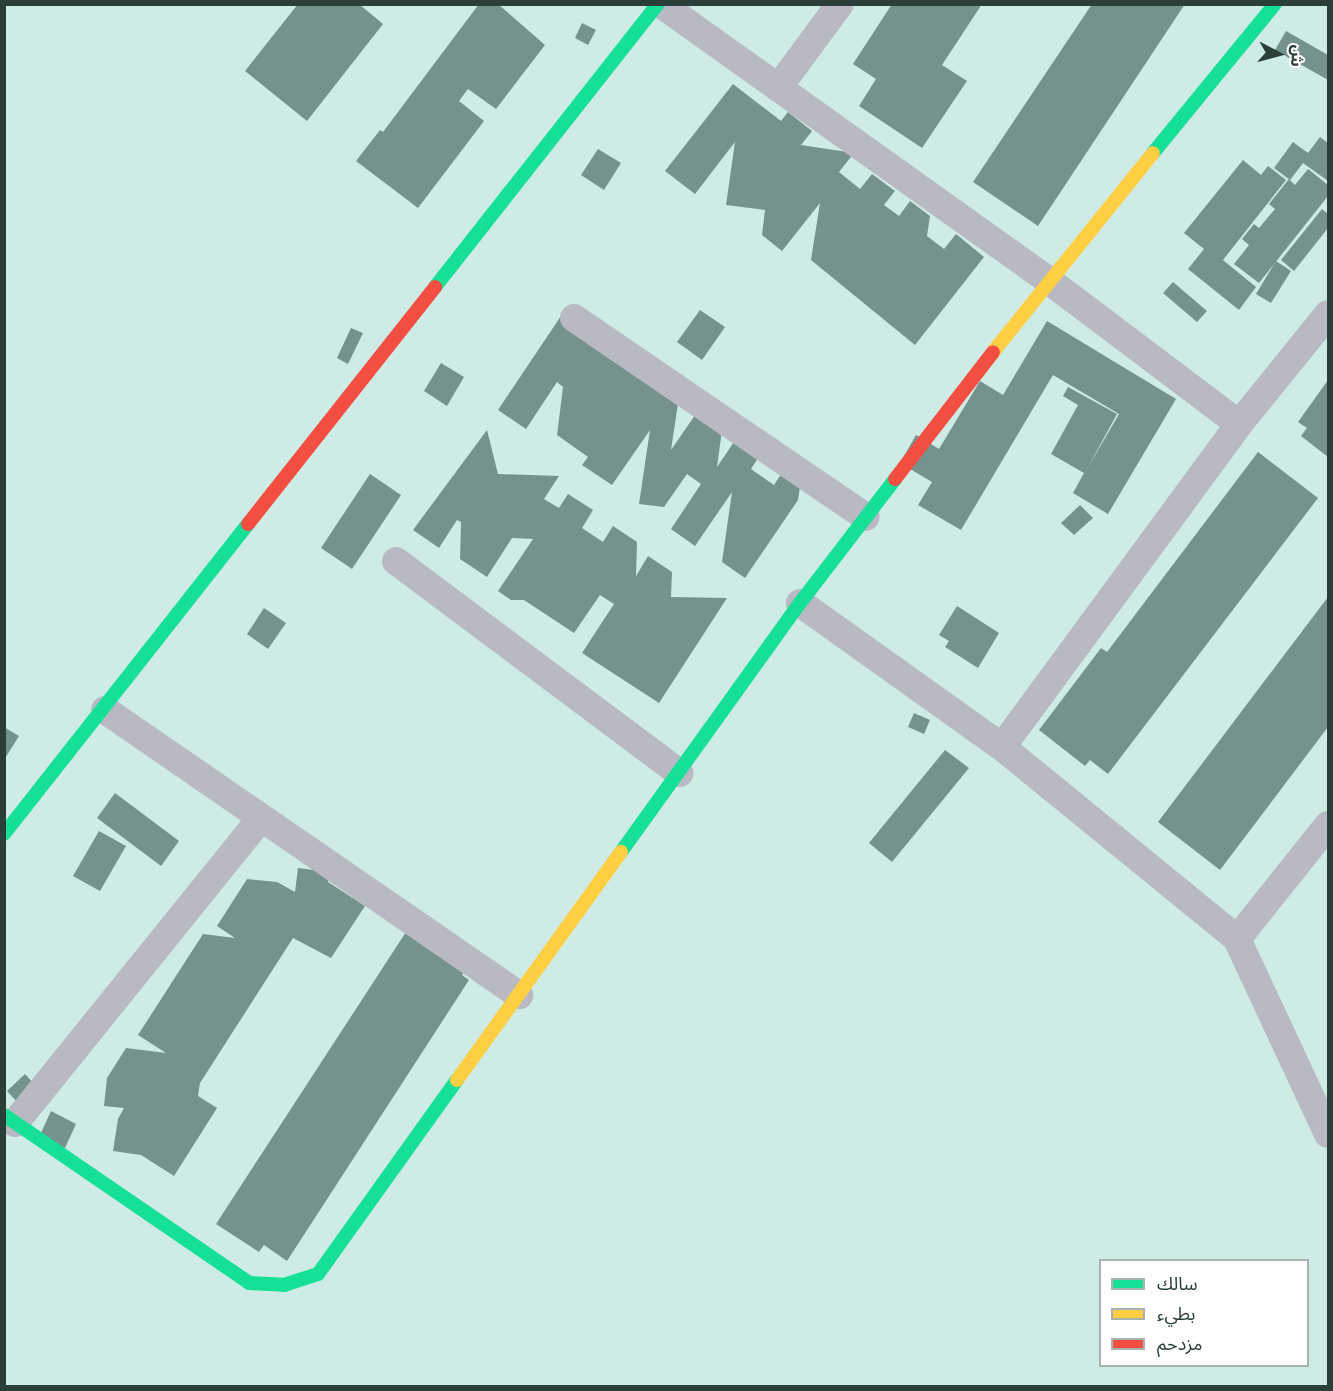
<!DOCTYPE html>
<html>
<head>
<meta charset="utf-8">
<style>
  body { margin:0 }
  #map { position:relative; width:1333px; height:1391px; overflow:hidden; background:#cfebe5; font-family:Jost,"Noto Sans Arabic",sans-serif }
  div>[style] { position:absolute }
  .building>* { inset:0; background:#75928d }
  .street>* { height:28px; margin:-14px; padding:0 14px; transform-origin:14px; border-radius:14px; background:#b8b9c3 }
  .fast>* { height:14px; margin:-7px; padding:0 7px; transform-origin:7px; border-radius:7px; background:#16e098 }
  .slow>* { height:14px; margin:-7px; padding:0 7px; transform-origin:7px; border-radius:7px; background:#ffcf43 }
  .jam>* { height:14px; margin:-7px; padding:0 7px; transform-origin:7px; border-radius:7px; background:#f24e42 }
  span { translate:-50% -50%; white-space:nowrap; text-align:center; line-height:1.15; -webkit-text-stroke:6px #fff; paint-order:stroke }
  .frame { position:absolute; inset:0; border:6px solid #2a3f3a; pointer-events:none }
  .legend { position:absolute; left:1099px; top:1259px; width:210px; height:108px; box-sizing:border-box; background:#fff; border:2px solid #aab2b0; margin:0; padding:8px 10px; list-style:none; font-size:18px; color:#2a3f3a }
  .legend li { display:flex; align-items:center; gap:12px; height:30px }
  .legend b { width:30px; border:2px solid #aab2b0 }
  .north { position:absolute; left:1249px; top:24px; width:60px; height:60px; -webkit-text-stroke:4px #fff; paint-order:stroke; rotate:96deg; font-size:16px; font-weight:700; line-height:24px; text-align:center; color:#2a3f3a }
  .north::after { content:''; display:block; margin:auto; width:21px; height:27px; background:#2a3f3a; clip-path:polygon(50% 0,100% 100%,50% 72%,0 100%) }
</style>
</head>
<body>
<div id="map">
  <div class="building">
    <i style="clip-path:polygon(298px 4px,359px 4px,383px 24px,307px 121px,245px 71px)"></i>
    <i style="clip-path:polygon(479px 4px,498px 4px,545px 45px,496px 109px,468px 89px,459px 101px,484px 121px,418px 208px,356px 161px,380px 130px,383px 132px)"></i>
    <i style="clip-path:polygon(892px 4px,982px 4px,942px 65px,967px 81px,922px 148px,859px 106px,876px 79px,853px 64px)"></i>
    <i style="clip-path:polygon(1092px 4px,1185px 4px,1038px 226px,973px 182px)"></i>
    <i style="clip-path:polygon(582px 23px,596px 30px,588px 45px,575px 38px)"></i>
    <i style="clip-path:polygon(1286px 31px,1328px 55px,1328px 80px,1275px 50px)"></i>
    <i style="clip-path:polygon(733px 84px,781px 121px,788px 112px,812px 131px,801px 145px,854px 153px,839px 172px,860px 189px,872px 174px,895px 191px,884px 205px,899px 216px,910px 201px,930px 216px,927px 236px,944px 249px,956px 234px,984px 257px,915px 345px,811px 260px,820px 203px,782px 251px,762px 235px,765px 210px,726px 205px,735px 142px,695px 194px,665px 171px)"></i>
    <i style="clip-path:polygon(1320px 137px,1328px 143px,1328px 181px,1303px 163px,1290px 180px,1274px 168px,1293px 142px,1308px 153px)"></i>
    <i style="clip-path:polygon(598px 149px,621px 163px,604px 190px,581px 175px)"></i>
    <i style="clip-path:polygon(1243px 160px,1261px 175px,1268px 166px,1286px 180px,1223px 260px,1256px 287px,1239px 310px,1188px 269px,1204px 249px,1184px 233px)"></i>
    <i style="clip-path:polygon(1308px 169px,1328px 185px,1328px 196px,1259px 283px,1234px 264px,1249px 245px,1242px 239px,1254px 224px,1259px 228px,1275px 209px,1269px 204px,1289px 179px,1295px 185px)"></i>
    <i style="clip-path:polygon(1322px 209px,1328px 214px,1328px 228px,1294px 271px,1281px 260px)"></i>
    <i style="clip-path:polygon(1276px 261px,1291px 271px,1271px 303px,1256px 294px)"></i>
    <i style="clip-path:polygon(1173px 282px,1207px 311px,1197px 322px,1163px 293px)"></i>
    <i style="clip-path:polygon(700px 310px,725px 327px,702px 360px,677px 342px)"></i>
    <i style="clip-path:polygon(561px 316px,679px 397px,671px 450px,700px 408px,723px 423px,717px 467px,738px 436px,762px 452px,751px 469px,774px 485px,785px 468px,801px 480px,798px 500px,745px 578px,722px 562px,732px 492px,695px 546px,671px 529px,701px 484px,687px 474px,664px 507px,639px 504px,650px 430px,612px 485px,582px 465px,588px 457px,557px 435px,563px 387px,557px 382px,526px 429px,498px 410px)"></i>
    <i style="clip-path:polygon(1047px 321px,1176px 399px,1108px 514px,1073px 493px,1084px 473px,1051px 454px,1078px 405px,1063px 396px,1068px 387px,1117px 414px,1087px 469px,1119px 414px,1053px 375px,961px 530px,918px 505px,932px 482px,900px 463px,916px 435px,939px 449px,980px 381px,1003px 395px)"></i>
    <i style="clip-path:polygon(351px 328px,363px 333px,348px 364px,337px 358px)"></i>
    <i style="clip-path:polygon(441px 363px,464px 377px,447px 406px,424px 391px)"></i>
    <i style="clip-path:polygon(1328px 380px,1328px 457px,1301px 436px,1307px 428px,1298px 422px)"></i>
    <i style="clip-path:polygon(487px 430px,498px 474px,559px 476px,544px 499px,559px 508px,568px 494px,593px 510px,582px 528px,603px 542px,613px 526px,637px 542px,636px 576px,648px 556px,672px 572px,671px 597px,727px 598px,659px 703px,582px 653px,614px 604px,600px 595px,574px 633px,524px 600px,511px 600px,498px 591px,533px 539px,512px 538px,487px 577px,460px 559px,461px 522px,457px 520px,439px 548px,413px 530px)"></i>
    <i style="clip-path:polygon(1258px 452px,1318px 498px,1108px 774px,1090px 760px,1085px 766px,1039px 730px,1101px 648px,1107px 652px)"></i>
    <i style="clip-path:polygon(370px 474px,401px 495px,352px 569px,321px 548px)"></i>
    <i style="clip-path:polygon(1080px 505px,1093px 518px,1074px 535px,1061px 523px)"></i>
    <i style="clip-path:polygon(1328px 597px,1328px 727px,1220px 870px,1158px 822px)"></i>
    <i style="clip-path:polygon(957px 606px,999px 633px,978px 668px,945px 647px,949px 641px,939px 635px)"></i>
    <i style="clip-path:polygon(264px 608px,286px 623px,268px 649px,247px 634px)"></i>
    <i style="clip-path:polygon(914px 713px,930px 720px,924px 734px,908px 727px)"></i>
    <i style="clip-path:polygon(4px 727px,19px 736px,4px 760px)"></i>
    <i style="clip-path:polygon(945px 750px,969px 768px,892px 862px,869px 843px)"></i>
    <i style="clip-path:polygon(115px 793px,179px 841px,161px 866px,97px 818px)"></i>
    <i style="clip-path:polygon(99px 831px,126px 846px,100px 891px,73px 876px)"></i>
    <i style="clip-path:polygon(298px 868px,329px 872px,328px 882px,365px 906px,331px 958px,293px 938px,200px 1083px,198px 1096px,217px 1108px,174px 1176px,141px 1155px,113px 1151px,118px 1119px,124px 1108px,104px 1106px,107px 1078px,126px 1048px,166px 1053px,138px 1035px,203px 934px,235px 938px,217px 926px,247px 879px,277px 882px,295px 892px)"></i>
    <i style="clip-path:polygon(406px 932px,465px 970px,462px 975px,469px 980px,287px 1261px,264px 1245px,259px 1252px,216px 1224px)"></i>
    <i style="clip-path:polygon(25px 1074px,45px 1096px,27px 1113px,7px 1091px)"></i>
    <i style="clip-path:polygon(51px 1111px,76px 1124px,65px 1148px,40px 1135px)"></i>
  </div>
  <div class="street">
    <i style="left:661px;top:4px;width:475px;rotate:35.5deg"></i>
    <i style="left:1048px;top:280px;width:239px;rotate:37deg"></i>
    <i style="left:778px;top:88px;width:104px;rotate:-53.6deg"></i>
    <i style="left:574px;top:318px;width:353px;rotate:34.3deg"></i>
    <i style="left:396px;top:561px;width:354px;rotate:36.8deg"></i>
    <i style="left:800px;top:603px;width:248px;rotate:35.5deg"></i>
    <i style="left:1002px;top:747px;width:303px;rotate:39.2deg"></i>
    <i style="left:1237px;top:939px;width:215px;rotate:65deg"></i>
    <i style="left:105px;top:710px;width:503px;rotate:34.54deg"></i>
    <i style="left:1002px;top:747px;width:401px;rotate:-53.7deg"></i>
    <i style="left:1239px;top:424px;width:141px;rotate:-51deg"></i>
    <i style="left:1237px;top:939px;width:146px;rotate:-51.4deg"></i>
    <i style="left:15px;top:1123px;width:392px;rotate:-51.1deg"></i>
  </div>
  <div class="fast">
    <i style="left:1153px;top:153px;width:193px;rotate:-50.7deg"></i>
    <i style="left:435px;top:287px;width:360px;rotate:-51.8deg"></i>
    <i style="left:4px;top:834px;width:395px;rotate:-51.8deg"></i>
    <i style="left:621px;top:852px;width:307px;rotate:-54.3deg"></i>
    <i style="left:800px;top:603px;width:156px;rotate:-52.5deg"></i>
    <i style="left:4px;top:1115px;width:297px;rotate:34.4deg"></i>
    <i style="left:249px;top:1283px;width:35px;rotate:3deg"></i>
    <i style="left:284px;top:1285px;width:36px;rotate:-18deg"></i>
    <i style="left:318px;top:1274px;width:239px;rotate:-54.4deg"></i>
  </div>
  <div class="slow">
    <i style="left:993px;top:352px;width:255px;rotate:-51.2deg"></i>
    <i style="left:457px;top:1080px;width:281px;rotate:-54.3deg"></i>
  </div>
  <div class="jam">
    <i style="left:895px;top:479px;width:160px;rotate:-52.3deg"></i>
    <i style="left:248px;top:524px;width:302px;rotate:-51.7deg"></i>
  </div>
  <div class="frame"></div>
  <ul class="legend">
  <li><b style="height:8px;background:#16e098"></b>سالك</li>
  <li><b style="height:8px;background:#ffcf43"></b>بطيء</li>
  <li><b style="height:8px;background:#f24e42"></b>مزدحم</li>
  </ul>
  <div class="north">ش</div>
</div>
</body>
</html>
